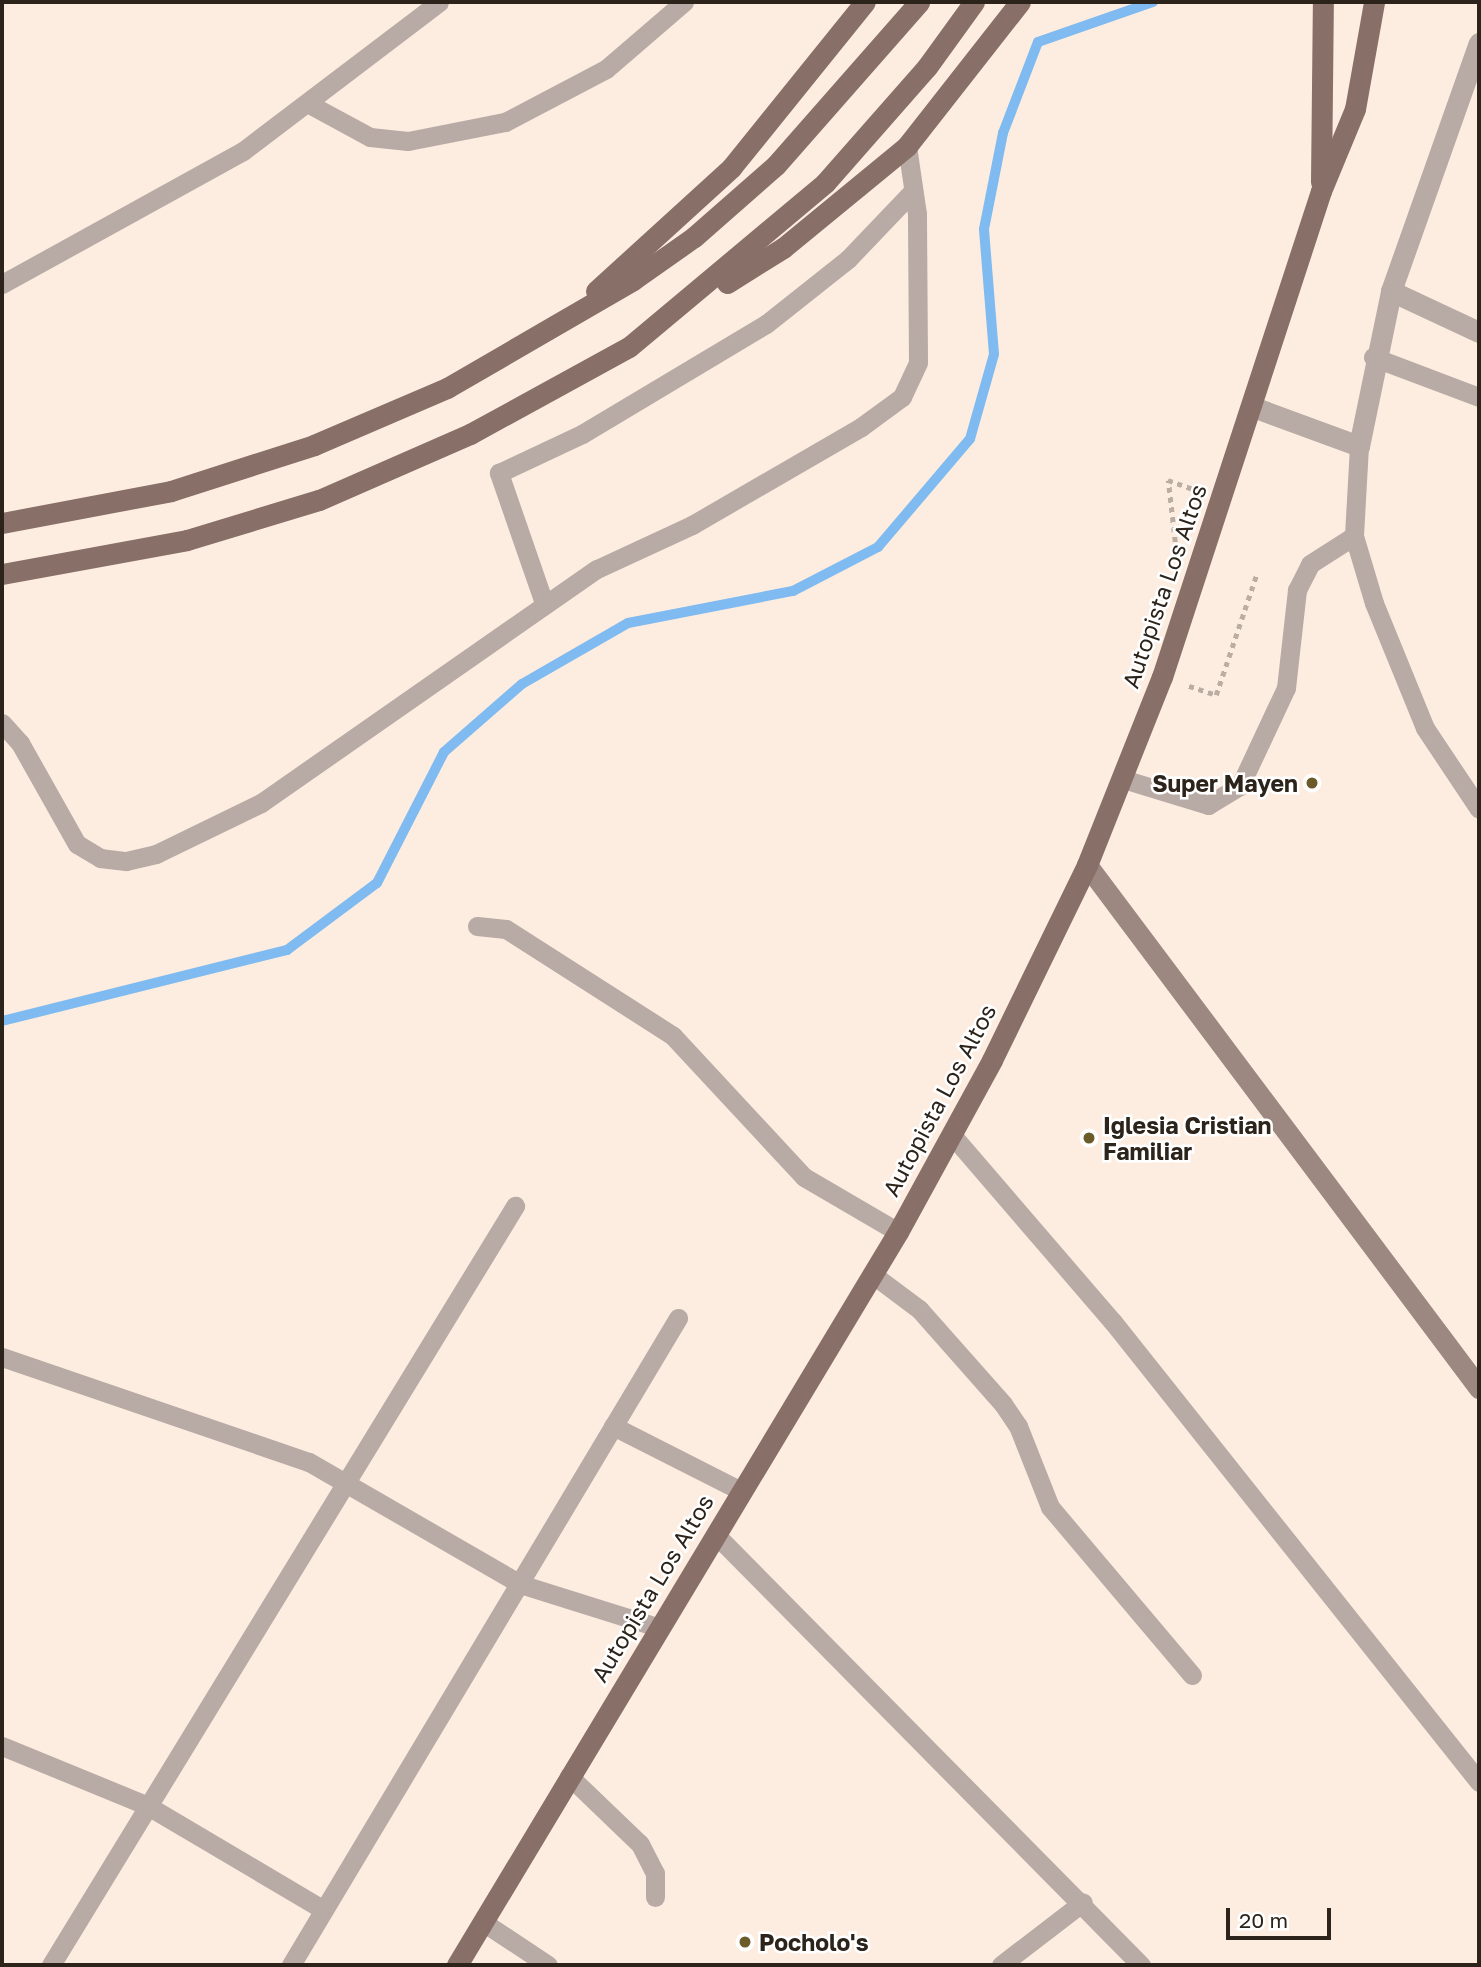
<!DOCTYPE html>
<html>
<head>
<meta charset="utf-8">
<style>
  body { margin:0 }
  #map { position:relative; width:1481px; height:1967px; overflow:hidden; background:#fdede0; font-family:"Golos Text",sans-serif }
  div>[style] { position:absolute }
  .stream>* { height:10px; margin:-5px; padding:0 5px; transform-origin:5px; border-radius:5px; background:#7fbaf0 }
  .path>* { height:4.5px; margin-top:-2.25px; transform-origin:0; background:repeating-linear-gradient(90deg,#baada1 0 5px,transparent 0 10px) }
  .lane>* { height:19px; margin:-9.5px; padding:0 9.5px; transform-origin:9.5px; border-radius:9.5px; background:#b8aaa5 }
  .street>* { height:21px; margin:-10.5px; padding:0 10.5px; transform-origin:10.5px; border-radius:10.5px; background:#b8aaa5 }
  .secondary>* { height:21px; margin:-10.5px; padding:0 10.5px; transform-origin:10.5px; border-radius:10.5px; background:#9c8880 }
  .primary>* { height:21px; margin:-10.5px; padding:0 10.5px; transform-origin:10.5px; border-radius:10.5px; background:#886f67 }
  .dots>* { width:19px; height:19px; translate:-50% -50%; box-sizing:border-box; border:4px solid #fff; border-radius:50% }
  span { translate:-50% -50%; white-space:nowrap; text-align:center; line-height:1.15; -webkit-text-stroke:5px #fff; paint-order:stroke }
  .street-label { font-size:23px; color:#2c231a }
  .poi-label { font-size:23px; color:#2c231a; font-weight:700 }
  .right { translate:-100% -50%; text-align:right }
  .left { translate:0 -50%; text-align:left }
  .frame { position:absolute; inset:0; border:4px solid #2c231a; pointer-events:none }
  .scale { position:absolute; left:1226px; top:1908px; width:105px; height:32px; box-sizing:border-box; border:4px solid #2c231a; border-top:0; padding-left:9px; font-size:21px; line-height:24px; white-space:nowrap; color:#2c231a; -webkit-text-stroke:5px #fff; paint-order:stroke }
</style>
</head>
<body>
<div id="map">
  <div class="stream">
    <i style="left:2px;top:1021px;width:294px;rotate:-14deg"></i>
    <i style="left:287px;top:950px;width:112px;rotate:-36.7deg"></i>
    <i style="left:377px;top:883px;width:147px;rotate:-62.9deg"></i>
    <i style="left:444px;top:752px;width:103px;rotate:-41.1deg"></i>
    <i style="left:522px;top:684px;width:122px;rotate:-29.9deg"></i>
    <i style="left:628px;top:623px;width:168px;rotate:-11deg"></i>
    <i style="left:793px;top:591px;width:96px;rotate:-27.4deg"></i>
    <i style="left:878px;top:547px;width:142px;rotate:-49.6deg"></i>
    <i style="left:970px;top:439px;width:88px;rotate:-74.2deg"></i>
    <i style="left:994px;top:354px;width:125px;rotate:-94.6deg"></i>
    <i style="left:984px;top:229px;width:98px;rotate:-78.8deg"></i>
    <i style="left:1003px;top:133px;width:97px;rotate:-69deg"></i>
    <i style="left:1038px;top:42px;width:122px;rotate:-19.2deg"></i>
  </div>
  <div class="path">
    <i style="left:1175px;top:542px;width:62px;rotate:-96.4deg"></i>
    <i style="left:1168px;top:480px;width:27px;rotate:20deg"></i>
    <i style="left:1189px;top:686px;width:28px;rotate:18deg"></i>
    <i style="left:1216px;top:695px;width:129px;rotate:-71.4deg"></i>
  </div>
  <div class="lane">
    <i style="left:309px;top:104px;width:69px;rotate:28.4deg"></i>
    <i style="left:370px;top:137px;width:38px;rotate:6deg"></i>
    <i style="left:408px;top:141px;width:99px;rotate:-11.1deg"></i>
    <i style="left:505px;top:122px;width:114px;rotate:-27.7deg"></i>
    <i style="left:606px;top:69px;width:103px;rotate:-40.7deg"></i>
    <i style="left:2px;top:284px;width:275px;rotate:-28.9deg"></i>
    <i style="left:243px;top:151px;width:246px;rotate:-37.2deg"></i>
    <i style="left:1373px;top:357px;width:113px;rotate:20.7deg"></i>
    <i style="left:1359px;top:446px;width:90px;rotate:93.2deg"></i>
    <i style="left:1354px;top:536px;width:70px;rotate:73.4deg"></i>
    <i style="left:1374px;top:603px;width:135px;rotate:67.8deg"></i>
    <i style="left:1425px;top:728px;width:97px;rotate:56.3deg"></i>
    <i style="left:544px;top:603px;width:138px;rotate:-109.1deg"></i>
    <i style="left:499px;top:473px;width:92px;rotate:-25.2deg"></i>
    <i style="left:582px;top:434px;width:214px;rotate:-30.9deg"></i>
    <i style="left:766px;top:324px;width:105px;rotate:-38.4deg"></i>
    <i style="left:848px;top:259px;width:94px;rotate:-46.3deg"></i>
    <i style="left:2px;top:723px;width:27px;rotate:48deg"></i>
    <i style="left:20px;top:743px;width:116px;rotate:60.6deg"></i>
    <i style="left:77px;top:844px;width:27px;rotate:31deg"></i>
    <i style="left:100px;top:858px;width:26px;rotate:7deg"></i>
    <i style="left:126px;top:861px;width:31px;rotate:-13deg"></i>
    <i style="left:156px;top:854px;width:117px;rotate:-25.9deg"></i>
    <i style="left:261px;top:803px;width:409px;rotate:-34.9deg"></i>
    <i style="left:597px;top:569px;width:105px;rotate:-24.9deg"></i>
    <i style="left:692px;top:525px;width:195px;rotate:-30.1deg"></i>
    <i style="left:861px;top:427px;width:51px;rotate:-36.2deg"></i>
    <i style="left:902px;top:397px;width:38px;rotate:-65deg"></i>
    <i style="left:918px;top:362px;width:148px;rotate:-90.4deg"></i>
    <i style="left:917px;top:214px;width:69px;rotate:-98.4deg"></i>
    <i style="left:1123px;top:779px;width:89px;rotate:17deg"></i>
    <i style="left:1208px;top:805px;width:37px;rotate:-31deg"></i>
    <i style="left:1240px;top:786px;width:108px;rotate:-64.9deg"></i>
    <i style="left:1286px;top:688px;width:99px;rotate:-83.6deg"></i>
    <i style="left:1297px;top:590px;width:29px;rotate:-63deg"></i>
    <i style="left:1310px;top:564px;width:52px;rotate:-32.5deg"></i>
    <i style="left:477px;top:926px;width:29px;rotate:6deg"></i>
    <i style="left:506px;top:929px;width:198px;rotate:32.6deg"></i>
    <i style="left:673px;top:1036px;width:192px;rotate:47.1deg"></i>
    <i style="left:804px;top:1177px;width:109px;rotate:30.3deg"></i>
    <i style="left:952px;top:1135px;width:247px;rotate:49.3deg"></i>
    <i style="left:1113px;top:1322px;width:588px;rotate:51.49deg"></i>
    <i style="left:872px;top:1274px;width:59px;rotate:36.7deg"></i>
    <i style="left:919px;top:1309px;width:127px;rotate:48.5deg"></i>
    <i style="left:1003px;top:1404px;width:27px;rotate:56deg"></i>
    <i style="left:1018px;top:1426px;width:87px;rotate:68.4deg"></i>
    <i style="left:1050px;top:1507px;width:220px;rotate:49.8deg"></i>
    <i style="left:2px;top:1357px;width:324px;rotate:18.9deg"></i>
    <i style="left:309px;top:1462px;width:244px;rotate:30deg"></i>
    <i style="left:520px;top:1584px;width:147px;rotate:17.4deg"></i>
    <i style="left:613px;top:1426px;width:144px;rotate:26.9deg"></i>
    <i style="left:716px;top:1535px;width:605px;rotate:45.34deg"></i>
    <i style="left:2px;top:1746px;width:158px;rotate:22.3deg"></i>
    <i style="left:148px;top:1806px;width:204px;rotate:30.6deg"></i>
    <i style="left:569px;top:1776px;width:98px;rotate:43.8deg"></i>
    <i style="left:640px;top:1844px;width:33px;rotate:63deg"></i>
    <i style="left:655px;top:1873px;width:24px;rotate:90deg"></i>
    <i style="left:483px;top:1922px;width:78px;rotate:33.5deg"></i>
    <i style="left:51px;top:1965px;width:890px;rotate:-58.56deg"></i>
    <i style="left:291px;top:1965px;width:754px;rotate:-59.11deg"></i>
    <i style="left:1001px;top:1965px;width:103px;rotate:-37.5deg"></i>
  </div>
  <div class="street">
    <i style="left:1391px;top:291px;width:97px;rotate:25deg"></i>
    <i style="left:1253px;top:407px;width:113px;rotate:20.2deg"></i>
    <i style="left:1359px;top:446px;width:158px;rotate:-78.3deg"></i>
    <i style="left:1391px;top:291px;width:263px;rotate:-70.5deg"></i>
  </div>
  <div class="secondary">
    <i style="left:1087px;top:865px;width:654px;rotate:53.15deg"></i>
  </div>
  <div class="primary">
    <i style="left:1321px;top:182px;width:180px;rotate:-89.4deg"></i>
    <i style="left:727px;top:283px;width:66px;rotate:-32deg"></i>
    <i style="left:783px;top:248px;width:161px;rotate:-39.4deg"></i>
    <i style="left:907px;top:146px;width:183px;rotate:-51.9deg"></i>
    <i style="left:596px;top:291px;width:183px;rotate:-42.3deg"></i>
    <i style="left:731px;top:168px;width:213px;rotate:-51.1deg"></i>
    <i style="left:2px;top:523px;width:172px;rotate:-10.7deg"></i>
    <i style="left:171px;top:491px;width:150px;rotate:-17.8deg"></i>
    <i style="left:314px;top:445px;width:145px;rotate:-23.2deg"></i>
    <i style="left:447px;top:388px;width:215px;rotate:-30.1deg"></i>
    <i style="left:633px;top:280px;width:75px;rotate:-35.2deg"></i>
    <i style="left:694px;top:237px;width:109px;rotate:-41.3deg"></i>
    <i style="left:776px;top:165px;width:217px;rotate:-48.7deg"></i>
    <i style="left:2px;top:574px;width:188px;rotate:-10.4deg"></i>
    <i style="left:187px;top:540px;width:138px;rotate:-16.9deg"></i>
    <i style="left:319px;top:500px;width:165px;rotate:-23.6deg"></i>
    <i style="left:470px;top:434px;width:181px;rotate:-28.7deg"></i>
    <i style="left:629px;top:347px;width:256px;rotate:-39.9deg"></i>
    <i style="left:825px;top:183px;width:154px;rotate:-48.7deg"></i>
    <i style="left:927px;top:67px;width:80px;rotate:-54.1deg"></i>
    <i style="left:457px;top:1965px;width:855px;rotate:-58.97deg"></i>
    <i style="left:898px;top:1232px;width:196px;rotate:-61.3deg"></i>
    <i style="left:992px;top:1060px;width:217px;rotate:-64deg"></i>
    <i style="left:1087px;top:865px;width:202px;rotate:-68.3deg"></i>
    <i style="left:1162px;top:677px;width:511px;rotate:-71.88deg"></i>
    <i style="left:1321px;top:191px;width:89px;rotate:-67.5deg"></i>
    <i style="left:1355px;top:109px;width:109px;rotate:-79.9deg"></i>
  </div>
  <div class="dots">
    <i style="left:1312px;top:783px;background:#6b5b28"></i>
    <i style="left:1089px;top:1138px;background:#6b5b28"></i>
    <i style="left:745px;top:1942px;background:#6b5b28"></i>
  </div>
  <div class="street-label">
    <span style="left:1164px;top:586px;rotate:-71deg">Autopista Los Altos</span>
    <span style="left:939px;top:1100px;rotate:-62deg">Autopista Los Altos</span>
    <span style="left:652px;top:1588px;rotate:-59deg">Autopista Los Altos</span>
  </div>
  <div class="poi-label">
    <span class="right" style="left:1298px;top:783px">Super Mayen</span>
    <span class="left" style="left:1103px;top:1138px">Iglesia Cristian<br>Familiar</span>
    <span class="left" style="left:759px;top:1942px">Pocholo's</span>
  </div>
  <div class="frame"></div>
  <div class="scale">20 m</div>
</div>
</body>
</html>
